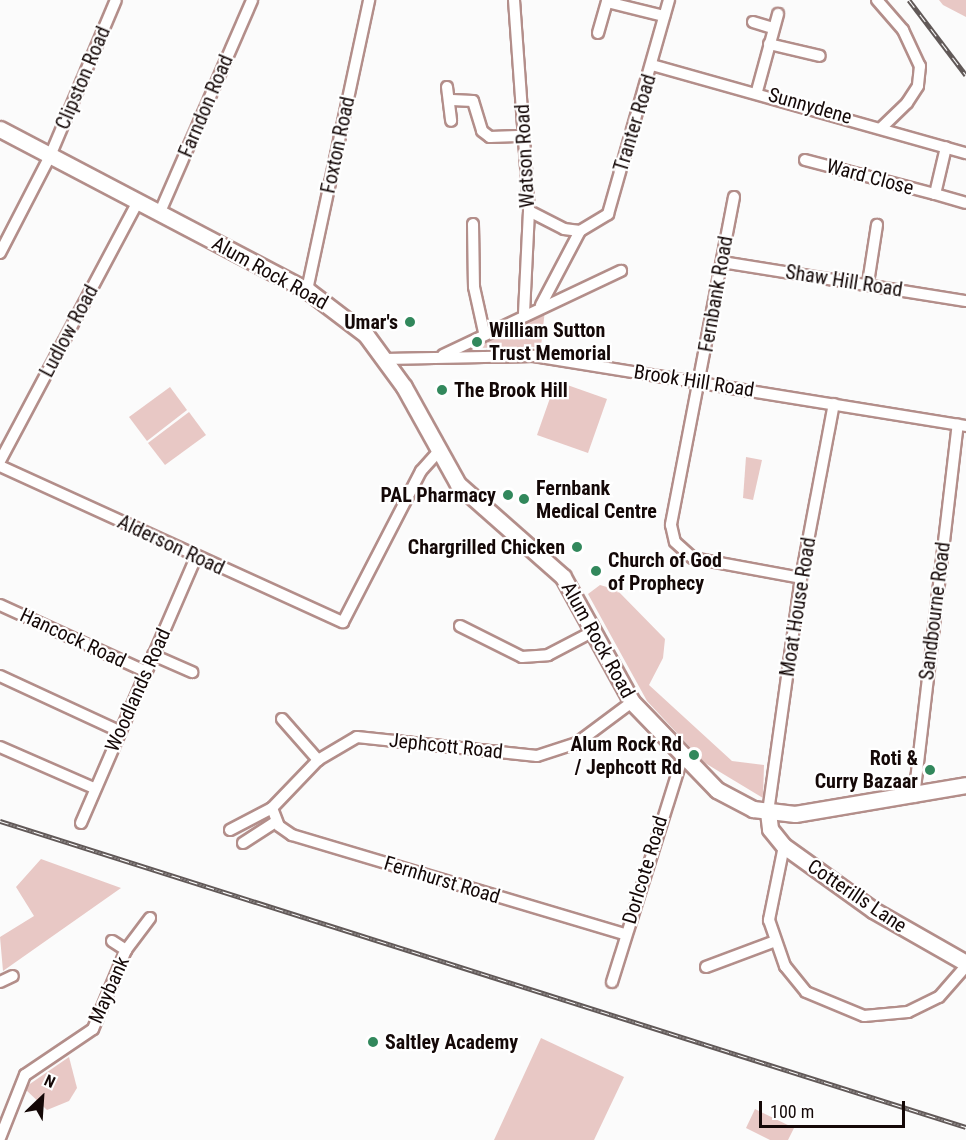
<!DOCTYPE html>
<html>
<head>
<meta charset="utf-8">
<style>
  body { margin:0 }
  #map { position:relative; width:966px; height:1140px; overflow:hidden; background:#fbfbfb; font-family:"Roboto Condensed",sans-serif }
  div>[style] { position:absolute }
  .green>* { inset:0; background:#e8c8c5 }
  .roads { filter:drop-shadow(2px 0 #b38e8a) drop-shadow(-2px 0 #b38e8a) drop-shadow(0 2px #b38e8a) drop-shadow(0 -2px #b38e8a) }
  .street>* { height:10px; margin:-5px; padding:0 5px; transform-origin:5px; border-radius:5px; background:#fff }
  .secondary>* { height:15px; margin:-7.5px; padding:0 7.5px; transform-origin:7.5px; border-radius:7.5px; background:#fff }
  .rail>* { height:5px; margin-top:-2.5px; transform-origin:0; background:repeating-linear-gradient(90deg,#fff 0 9px,#615958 0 18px); box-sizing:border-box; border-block:2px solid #615958 }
  .dots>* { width:16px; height:16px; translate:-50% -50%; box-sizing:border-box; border:3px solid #fff; border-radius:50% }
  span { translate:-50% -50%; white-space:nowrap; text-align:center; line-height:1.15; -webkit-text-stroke:4.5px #fff; paint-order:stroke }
  .street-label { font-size:20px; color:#140807 }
  .poi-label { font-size:20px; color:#140807; font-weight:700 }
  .right { translate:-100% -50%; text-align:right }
  .left { translate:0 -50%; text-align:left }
  .north { position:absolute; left:12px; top:1068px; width:60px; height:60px; -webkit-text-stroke:4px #fff; paint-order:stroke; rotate:25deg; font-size:16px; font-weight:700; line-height:24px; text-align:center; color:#140807 }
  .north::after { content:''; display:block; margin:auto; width:21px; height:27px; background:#140807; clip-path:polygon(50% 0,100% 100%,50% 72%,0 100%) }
  .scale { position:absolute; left:759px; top:1101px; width:146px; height:27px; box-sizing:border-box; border:3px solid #140807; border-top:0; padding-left:8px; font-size:18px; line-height:21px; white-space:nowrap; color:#140807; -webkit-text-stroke:4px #fff; paint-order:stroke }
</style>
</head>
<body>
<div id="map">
  <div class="green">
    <i style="clip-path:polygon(939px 0,966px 0,966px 17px,943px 5px)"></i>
    <i style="clip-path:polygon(545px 309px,541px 347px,467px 348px)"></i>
    <i style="clip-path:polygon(556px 381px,607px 399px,588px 453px,537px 435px)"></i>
    <i style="clip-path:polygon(170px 387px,187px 410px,147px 441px,129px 417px)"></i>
    <i style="clip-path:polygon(189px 412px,206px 435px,165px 465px,148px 443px)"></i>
    <i style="clip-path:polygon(746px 457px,762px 460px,753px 500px,743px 498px)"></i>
    <i style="clip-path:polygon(600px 585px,617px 590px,665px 639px,663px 658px,649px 685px,732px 761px,764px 765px,763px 798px,705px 763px,647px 701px,588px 594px)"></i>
    <i style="clip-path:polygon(41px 859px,121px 888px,3px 971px,0 937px,34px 916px,16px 887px)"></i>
    <i style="clip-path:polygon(541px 1038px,624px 1077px,594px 1140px,494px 1140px)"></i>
    <i style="clip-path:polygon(69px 1057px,77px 1088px,69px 1101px,47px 1110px,24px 1088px)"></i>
    <i style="clip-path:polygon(755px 1109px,794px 1128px,788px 1140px,770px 1140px,746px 1128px)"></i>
  </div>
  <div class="roads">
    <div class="street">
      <i style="left:514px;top:0;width:212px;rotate:85.9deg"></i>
      <i style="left:529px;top:211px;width:102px;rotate:92.8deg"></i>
      <i style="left:877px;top:0;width:40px;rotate:49deg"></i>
      <i style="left:903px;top:30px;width:40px;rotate:65deg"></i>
      <i style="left:920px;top:66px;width:20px;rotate:96deg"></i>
      <i style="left:918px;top:86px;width:20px;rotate:123deg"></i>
      <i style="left:907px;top:103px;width:35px;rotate:136deg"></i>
      <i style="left:753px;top:22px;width:21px;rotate:17deg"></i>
      <i style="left:598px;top:33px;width:32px;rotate:-74deg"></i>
      <i style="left:607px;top:2px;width:59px;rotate:13.8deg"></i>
      <i style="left:769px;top:44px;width:52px;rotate:13.2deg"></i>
      <i style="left:652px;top:65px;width:326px;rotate:15.7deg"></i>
      <i style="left:447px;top:87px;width:34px;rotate:83deg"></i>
      <i style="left:757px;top:91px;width:80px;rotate:-74.7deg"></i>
      <i style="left:452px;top:100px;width:21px;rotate:3deg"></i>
      <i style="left:473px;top:101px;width:31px;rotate:73deg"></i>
      <i style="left:482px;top:131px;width:10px;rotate:37deg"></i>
      <i style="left:490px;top:137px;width:34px;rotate:-2deg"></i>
      <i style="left:805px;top:160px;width:134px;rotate:14.7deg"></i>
      <i style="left:935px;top:194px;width:48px;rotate:-76.8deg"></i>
      <i style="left:935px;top:194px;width:32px;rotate:16deg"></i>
      <i style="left:734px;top:197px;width:334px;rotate:100.9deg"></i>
      <i style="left:671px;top:525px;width:17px;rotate:77deg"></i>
      <i style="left:675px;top:542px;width:24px;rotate:42deg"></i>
      <i style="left:693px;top:558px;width:110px;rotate:10.5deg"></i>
      <i style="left:529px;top:211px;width:39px;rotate:27deg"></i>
      <i style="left:564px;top:229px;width:16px;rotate:7deg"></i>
      <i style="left:160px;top:212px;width:231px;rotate:-66.5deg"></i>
      <i style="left:473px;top:224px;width:63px;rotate:89.1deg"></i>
      <i style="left:474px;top:287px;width:46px;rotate:77.5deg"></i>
      <i style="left:0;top:253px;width:109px;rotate:-62.7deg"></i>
      <i style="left:50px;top:156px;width:169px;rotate:-67.1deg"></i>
      <i style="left:722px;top:262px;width:247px;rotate:9.1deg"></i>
      <i style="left:868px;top:283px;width:59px;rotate:-81.2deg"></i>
      <i style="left:307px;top:290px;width:297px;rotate:-77.9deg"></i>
      <i style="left:541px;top:305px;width:84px;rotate:-62.2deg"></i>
      <i style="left:580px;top:231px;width:33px;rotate:-31deg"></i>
      <i style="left:608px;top:214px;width:223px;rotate:-74.1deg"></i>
      <i style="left:443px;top:355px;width:197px;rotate:-25.3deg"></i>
      <i style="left:385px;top:359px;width:149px;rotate:-1.2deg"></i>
      <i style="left:534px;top:356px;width:438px;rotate:9.2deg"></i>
      <i style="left:0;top:461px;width:294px;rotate:-62deg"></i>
      <i style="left:0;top:466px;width:377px;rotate:24.5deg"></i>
      <i style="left:343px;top:622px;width:170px;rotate:-62.7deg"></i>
      <i style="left:421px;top:471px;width:24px;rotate:-48deg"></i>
      <i style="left:0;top:605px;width:159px;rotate:24.5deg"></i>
      <i style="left:460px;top:626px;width:69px;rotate:26.6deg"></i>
      <i style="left:522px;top:657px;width:26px;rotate:-4deg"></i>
      <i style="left:548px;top:655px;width:52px;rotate:-27.6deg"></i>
      <i style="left:153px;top:655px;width:43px;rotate:23.6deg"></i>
      <i style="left:0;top:676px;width:131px;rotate:24.8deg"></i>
      <i style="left:282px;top:719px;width:55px;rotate:48.7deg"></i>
      <i style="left:0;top:747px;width:103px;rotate:23.6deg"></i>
      <i style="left:914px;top:797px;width:375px;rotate:-83.3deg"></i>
      <i style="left:272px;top:808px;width:66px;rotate:-46.2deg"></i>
      <i style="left:318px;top:760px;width:45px;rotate:-30.5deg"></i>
      <i style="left:357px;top:737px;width:181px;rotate:6deg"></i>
      <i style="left:537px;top:756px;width:42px;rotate:-18deg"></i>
      <i style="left:577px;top:743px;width:69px;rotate:-36.7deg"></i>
      <i style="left:272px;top:808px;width:19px;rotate:69deg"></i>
      <i style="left:279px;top:826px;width:16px;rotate:35deg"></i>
      <i style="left:292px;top:835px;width:347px;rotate:16.6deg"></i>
      <i style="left:768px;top:812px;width:236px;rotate:-82deg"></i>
      <i style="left:801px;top:578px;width:177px;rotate:-79.3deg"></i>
      <i style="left:81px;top:823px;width:290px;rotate:-66.6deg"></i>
      <i style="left:230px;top:830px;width:47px;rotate:-27.6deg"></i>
      <i style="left:243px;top:843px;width:40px;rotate:-32.9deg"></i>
      <i style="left:784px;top:846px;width:76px;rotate:101.5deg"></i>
      <i style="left:769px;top:920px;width:49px;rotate:70.8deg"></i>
      <i style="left:785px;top:966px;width:33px;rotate:51deg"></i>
      <i style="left:806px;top:992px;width:63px;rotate:22.5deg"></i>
      <i style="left:864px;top:1016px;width:44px;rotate:-5.2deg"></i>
      <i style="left:908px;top:1012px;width:34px;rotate:-26deg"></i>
      <i style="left:939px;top:997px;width:41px;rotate:-48.9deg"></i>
      <i style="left:112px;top:941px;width:17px;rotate:33deg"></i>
      <i style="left:706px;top:967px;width:72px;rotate:-20.5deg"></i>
      <i style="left:0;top:982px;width:14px;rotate:-25deg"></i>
      <i style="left:612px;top:982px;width:234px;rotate:-72.6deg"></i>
      <i style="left:0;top:1138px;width:68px;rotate:-68.4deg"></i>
      <i style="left:25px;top:1075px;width:82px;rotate:-34.1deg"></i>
      <i style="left:93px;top:1029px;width:86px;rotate:-67.3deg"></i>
      <i style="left:126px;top:950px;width:40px;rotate:-53deg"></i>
    </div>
    <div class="secondary">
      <i style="left:0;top:129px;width:347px;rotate:27.7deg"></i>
      <i style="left:307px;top:290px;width:74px;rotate:37.3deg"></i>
      <i style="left:366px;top:335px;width:64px;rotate:53.8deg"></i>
      <i style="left:404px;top:387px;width:111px;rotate:60.9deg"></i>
      <i style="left:458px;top:484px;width:140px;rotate:41.5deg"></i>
      <i style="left:563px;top:577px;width:143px;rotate:61.1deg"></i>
      <i style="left:632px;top:702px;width:122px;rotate:46deg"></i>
      <i style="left:717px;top:790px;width:41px;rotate:27.8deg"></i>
      <i style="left:753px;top:809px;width:42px;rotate:6.8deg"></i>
      <i style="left:795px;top:814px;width:173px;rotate:-9.6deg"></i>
      <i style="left:768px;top:812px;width:17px;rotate:83deg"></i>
      <i style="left:770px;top:829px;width:22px;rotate:51deg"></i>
      <i style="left:784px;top:846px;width:110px;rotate:35.7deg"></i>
      <i style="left:873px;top:910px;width:107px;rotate:29.7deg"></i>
    </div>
  </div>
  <div class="rail">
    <i style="left:909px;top:0;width:94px;rotate:52.8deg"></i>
    <i style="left:0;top:821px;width:1013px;rotate:17.58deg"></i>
  </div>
  <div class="dots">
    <i style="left:410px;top:322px;background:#32885c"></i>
    <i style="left:477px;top:342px;background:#32885c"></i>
    <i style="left:442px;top:390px;background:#32885c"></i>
    <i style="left:508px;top:495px;background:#32885c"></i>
    <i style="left:524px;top:499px;background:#32885c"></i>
    <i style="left:577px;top:547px;background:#32885c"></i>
    <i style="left:596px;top:571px;background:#32885c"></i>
    <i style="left:694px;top:755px;background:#32885c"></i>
    <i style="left:930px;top:770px;background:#32885c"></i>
    <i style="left:373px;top:1042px;background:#32885c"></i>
  </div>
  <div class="street-label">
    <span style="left:83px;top:78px;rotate:-67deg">Clipston Road</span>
    <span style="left:206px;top:106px;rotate:-67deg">Farndon Road</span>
    <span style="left:810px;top:106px;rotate:16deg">Sunnydene</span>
    <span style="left:635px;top:123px;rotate:-73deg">Tranter Road</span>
    <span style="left:338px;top:145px;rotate:-78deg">Foxton Road</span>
    <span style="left:525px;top:156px;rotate:-93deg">Watson Road</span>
    <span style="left:870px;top:177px;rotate:15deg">Ward Close</span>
    <span style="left:270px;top:273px;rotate:29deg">Alum Rock Road</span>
    <span style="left:844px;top:281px;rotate:9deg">Shaw Hill Road</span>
    <span style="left:716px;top:294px;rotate:-80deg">Fernbank Road</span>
    <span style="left:69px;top:331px;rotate:-62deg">Ludlow Road</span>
    <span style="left:694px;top:381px;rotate:9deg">Brook Hill Road</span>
    <span style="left:171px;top:545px;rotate:25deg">Alderson Road</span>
    <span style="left:798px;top:607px;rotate:-81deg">Moat House Road</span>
    <span style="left:935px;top:611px;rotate:-83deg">Sandbourne Road</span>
    <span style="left:73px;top:638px;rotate:25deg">Hancock Road</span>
    <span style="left:598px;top:640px;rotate:61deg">Alum Rock Road</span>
    <span style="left:138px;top:690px;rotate:-66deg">Woodlands Road</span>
    <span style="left:446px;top:746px;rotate:6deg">Jephcott Road</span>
    <span style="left:645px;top:870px;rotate:-73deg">Dorlcote Road</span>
    <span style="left:442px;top:880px;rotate:17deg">Fernhurst Road</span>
    <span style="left:857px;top:896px;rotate:34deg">Cotterills Lane</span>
    <span style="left:109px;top:990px;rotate:-66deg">Maybank</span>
  </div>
  <div class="poi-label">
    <span class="right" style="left:398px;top:322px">Umar's</span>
    <span class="left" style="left:489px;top:342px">William Sutton<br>Trust Memorial</span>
    <span class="left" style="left:454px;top:390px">The Brook Hill</span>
    <span class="left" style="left:536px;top:500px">Fernbank<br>Medical Centre</span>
    <span class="right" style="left:496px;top:495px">PAL Pharmacy</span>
    <span class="right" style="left:565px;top:547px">Chargrilled Chicken</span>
    <span class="left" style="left:608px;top:572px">Church of God<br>of Prophecy</span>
    <span class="right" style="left:682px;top:756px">Alum Rock Rd<br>/ Jephcott Rd</span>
    <span class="right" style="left:918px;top:770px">Roti &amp;<br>Curry Bazaar</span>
    <span class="left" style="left:385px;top:1042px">Saltley Academy</span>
  </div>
  <div class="north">N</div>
  <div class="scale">100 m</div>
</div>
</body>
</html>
